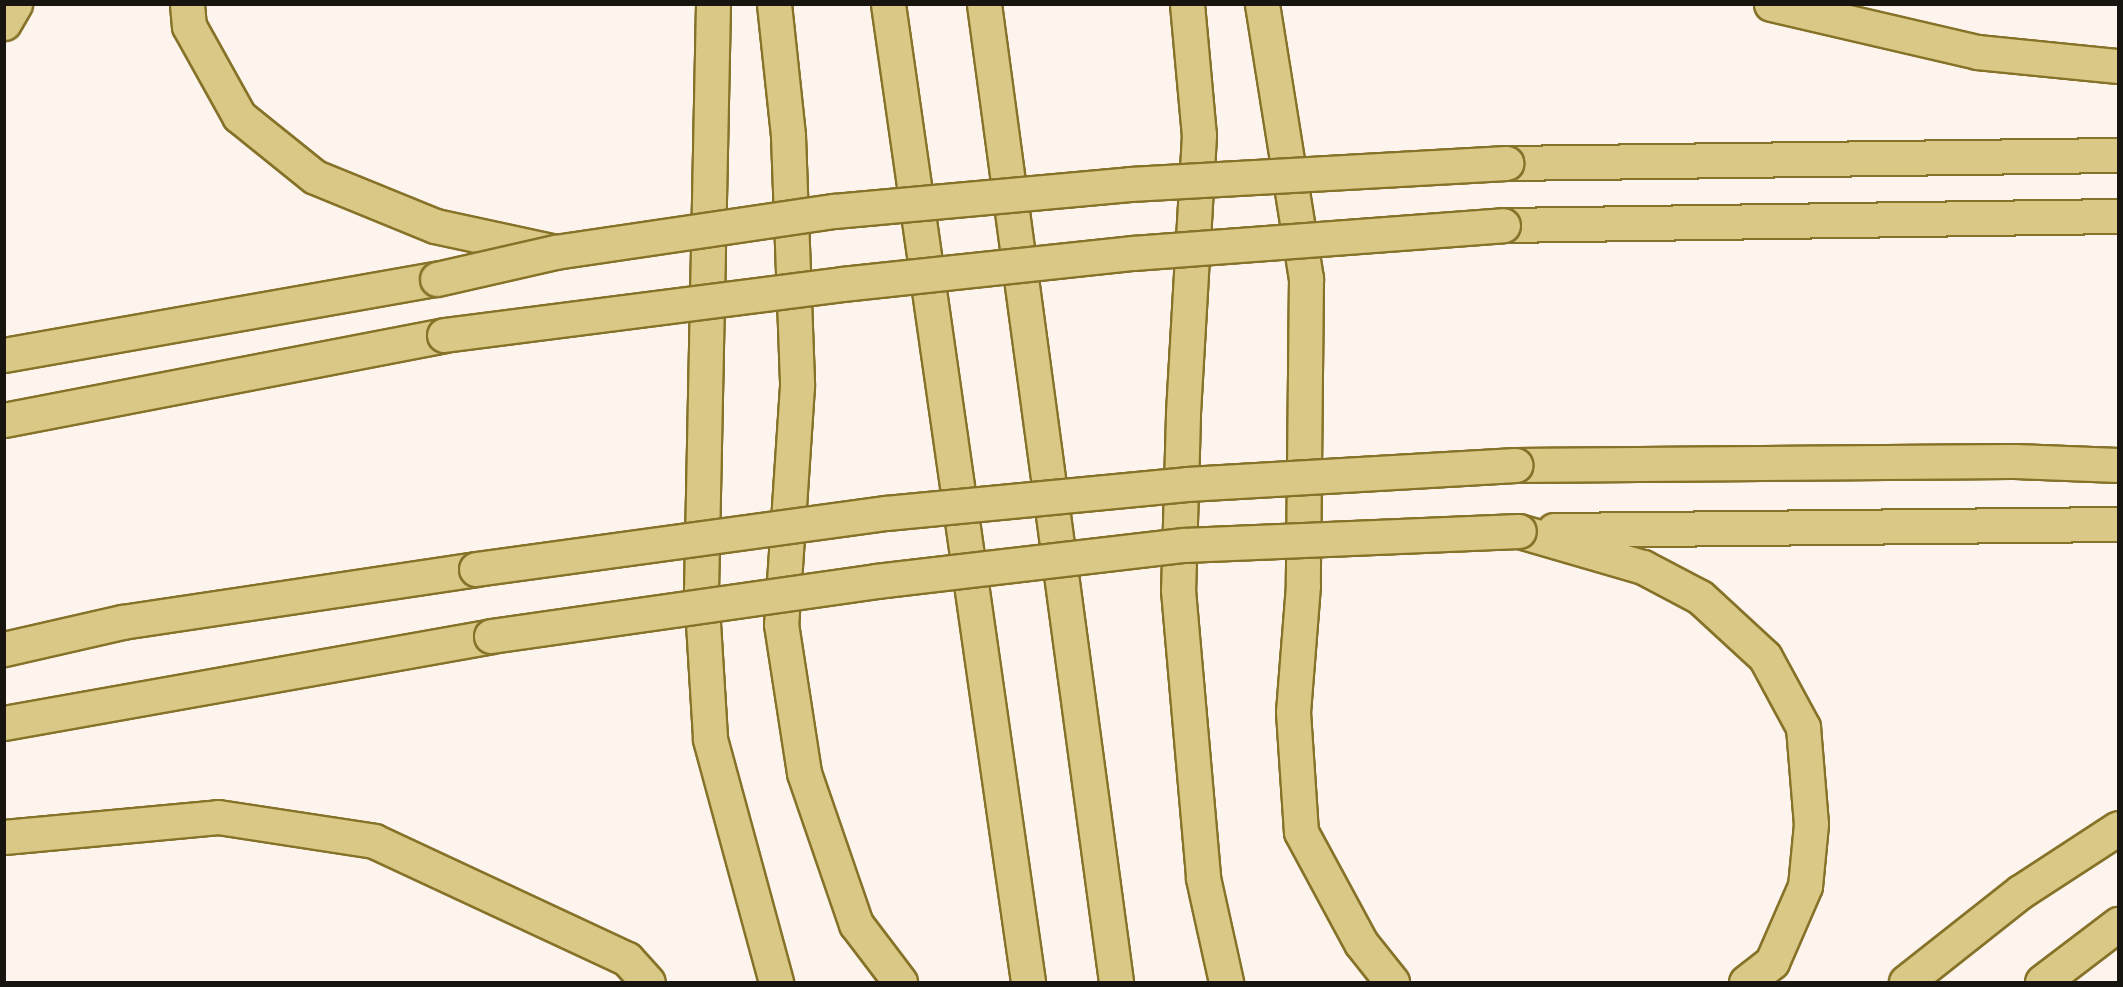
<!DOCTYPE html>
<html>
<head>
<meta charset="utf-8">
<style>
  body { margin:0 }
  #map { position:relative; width:2123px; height:987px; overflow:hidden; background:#fdf4ed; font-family:"Asap Condensed",sans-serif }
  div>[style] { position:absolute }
  .roads { filter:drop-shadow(2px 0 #867228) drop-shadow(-2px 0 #867228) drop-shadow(0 2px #867228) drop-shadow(0 -2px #867228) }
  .major>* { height:33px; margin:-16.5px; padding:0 16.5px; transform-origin:16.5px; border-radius:16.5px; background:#dac986 }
  .bridges { filter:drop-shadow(2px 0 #867228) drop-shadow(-2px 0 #867228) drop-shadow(0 2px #867228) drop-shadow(0 -2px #867228) }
  .major-bridge>* { height:33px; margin:-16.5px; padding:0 16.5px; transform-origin:16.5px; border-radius:16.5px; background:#dac986 }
  span { translate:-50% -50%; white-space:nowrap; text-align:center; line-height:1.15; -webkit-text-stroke:6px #fff; paint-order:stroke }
  .frame { position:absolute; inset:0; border:6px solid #18140f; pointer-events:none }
</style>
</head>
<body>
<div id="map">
  <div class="roads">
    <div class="major">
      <i style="left:187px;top:4px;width:22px;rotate:85deg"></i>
      <i style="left:189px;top:26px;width:103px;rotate:60.9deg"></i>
      <i style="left:239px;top:116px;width:97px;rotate:38.8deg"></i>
      <i style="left:315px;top:177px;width:130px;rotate:22.2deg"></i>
      <i style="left:435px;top:226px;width:123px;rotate:12.2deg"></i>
      <i style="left:713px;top:4px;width:586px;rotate:91.17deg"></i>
      <i style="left:701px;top:590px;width:149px;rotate:86.5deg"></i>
      <i style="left:710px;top:739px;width:252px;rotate:74.8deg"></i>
      <i style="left:774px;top:4px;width:133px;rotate:83.9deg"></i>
      <i style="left:788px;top:136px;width:250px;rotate:87.9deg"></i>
      <i style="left:797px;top:386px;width:239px;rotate:93.8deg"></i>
      <i style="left:781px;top:624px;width:151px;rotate:81.2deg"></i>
      <i style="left:804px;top:773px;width:160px;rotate:71deg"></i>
      <i style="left:856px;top:924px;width:73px;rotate:52.8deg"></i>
      <i style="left:888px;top:4px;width:988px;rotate:81.85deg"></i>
      <i style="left:984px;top:4px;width:987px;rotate:82.31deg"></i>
      <i style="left:1187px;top:4px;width:132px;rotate:84.8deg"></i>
      <i style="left:1199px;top:135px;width:280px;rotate:93.3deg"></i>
      <i style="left:1183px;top:415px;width:175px;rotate:91.6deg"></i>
      <i style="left:1178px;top:590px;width:289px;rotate:85deg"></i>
      <i style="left:1203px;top:878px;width:107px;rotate:77.5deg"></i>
      <i style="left:1262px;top:4px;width:278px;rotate:80.9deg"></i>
      <i style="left:1306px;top:278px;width:307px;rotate:90.6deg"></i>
      <i style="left:1303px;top:585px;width:127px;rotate:94.5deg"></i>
      <i style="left:1293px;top:712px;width:120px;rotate:86.2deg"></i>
      <i style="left:1301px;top:832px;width:126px;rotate:61.6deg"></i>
      <i style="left:1361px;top:943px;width:50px;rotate:51.5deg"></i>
      <i style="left:1771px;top:4px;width:212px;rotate:13.1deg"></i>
      <i style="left:1977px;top:52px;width:142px;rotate:5.7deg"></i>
      <i style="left:4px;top:23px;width:22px;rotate:-60deg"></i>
      <i style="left:1506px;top:163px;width:612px;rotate:-0.75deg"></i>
      <i style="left:1503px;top:225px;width:615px;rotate:-0.84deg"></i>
      <i style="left:4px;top:355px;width:440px;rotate:-10deg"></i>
      <i style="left:4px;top:420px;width:448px;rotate:-10.9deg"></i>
      <i style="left:1515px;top:465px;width:500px;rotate:-0.46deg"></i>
      <i style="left:2015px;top:461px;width:103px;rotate:2.2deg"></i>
      <i style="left:1554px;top:530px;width:564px;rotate:-0.61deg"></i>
      <i style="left:1519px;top:531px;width:129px;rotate:16.2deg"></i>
      <i style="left:1643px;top:567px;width:64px;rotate:27.8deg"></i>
      <i style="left:1700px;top:597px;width:88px;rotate:42.7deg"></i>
      <i style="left:1765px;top:657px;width:80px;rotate:61.5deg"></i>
      <i style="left:1803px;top:727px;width:97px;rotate:85.3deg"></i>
      <i style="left:1811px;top:824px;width:62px;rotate:95.5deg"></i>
      <i style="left:1805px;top:886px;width:83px;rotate:113.5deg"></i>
      <i style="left:1772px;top:962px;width:33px;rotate:142deg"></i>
      <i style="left:4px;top:649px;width:121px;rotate:-12.9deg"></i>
      <i style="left:122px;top:622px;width:358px;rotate:-8.5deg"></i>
      <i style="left:4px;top:723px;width:495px;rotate:-10.1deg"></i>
      <i style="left:4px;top:837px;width:215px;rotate:-5.3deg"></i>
      <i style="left:218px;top:817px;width:158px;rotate:8.7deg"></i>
      <i style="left:374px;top:841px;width:279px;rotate:25deg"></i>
      <i style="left:627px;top:959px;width:31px;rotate:48deg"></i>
      <i style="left:1906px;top:982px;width:145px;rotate:-38.3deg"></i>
      <i style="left:2020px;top:892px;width:117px;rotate:-33.1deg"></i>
      <i style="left:2042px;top:982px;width:96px;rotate:-37.3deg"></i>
    </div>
  </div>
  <div class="bridges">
    <div class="major-bridge">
      <i style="left:437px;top:279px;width:121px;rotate:-12.9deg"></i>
      <i style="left:555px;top:252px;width:282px;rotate:-8.4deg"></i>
      <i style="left:834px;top:211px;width:297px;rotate:-5.2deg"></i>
      <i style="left:1130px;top:184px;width:377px;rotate:-3.2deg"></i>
      <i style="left:444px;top:335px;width:401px;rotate:-7.3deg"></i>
      <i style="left:842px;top:284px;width:293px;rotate:-6.1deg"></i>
      <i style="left:1133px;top:253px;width:371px;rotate:-4.3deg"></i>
      <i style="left:476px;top:569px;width:414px;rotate:-7.8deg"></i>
      <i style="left:886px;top:513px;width:302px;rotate:-5.5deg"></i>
      <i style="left:1187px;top:484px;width:329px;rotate:-3.3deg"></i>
      <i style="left:491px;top:636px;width:389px;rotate:-8.1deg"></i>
      <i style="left:876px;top:581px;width:310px;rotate:-6.7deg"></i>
      <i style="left:1184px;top:545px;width:335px;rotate:-2.4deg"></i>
    </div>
  </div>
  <div class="frame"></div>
</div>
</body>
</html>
